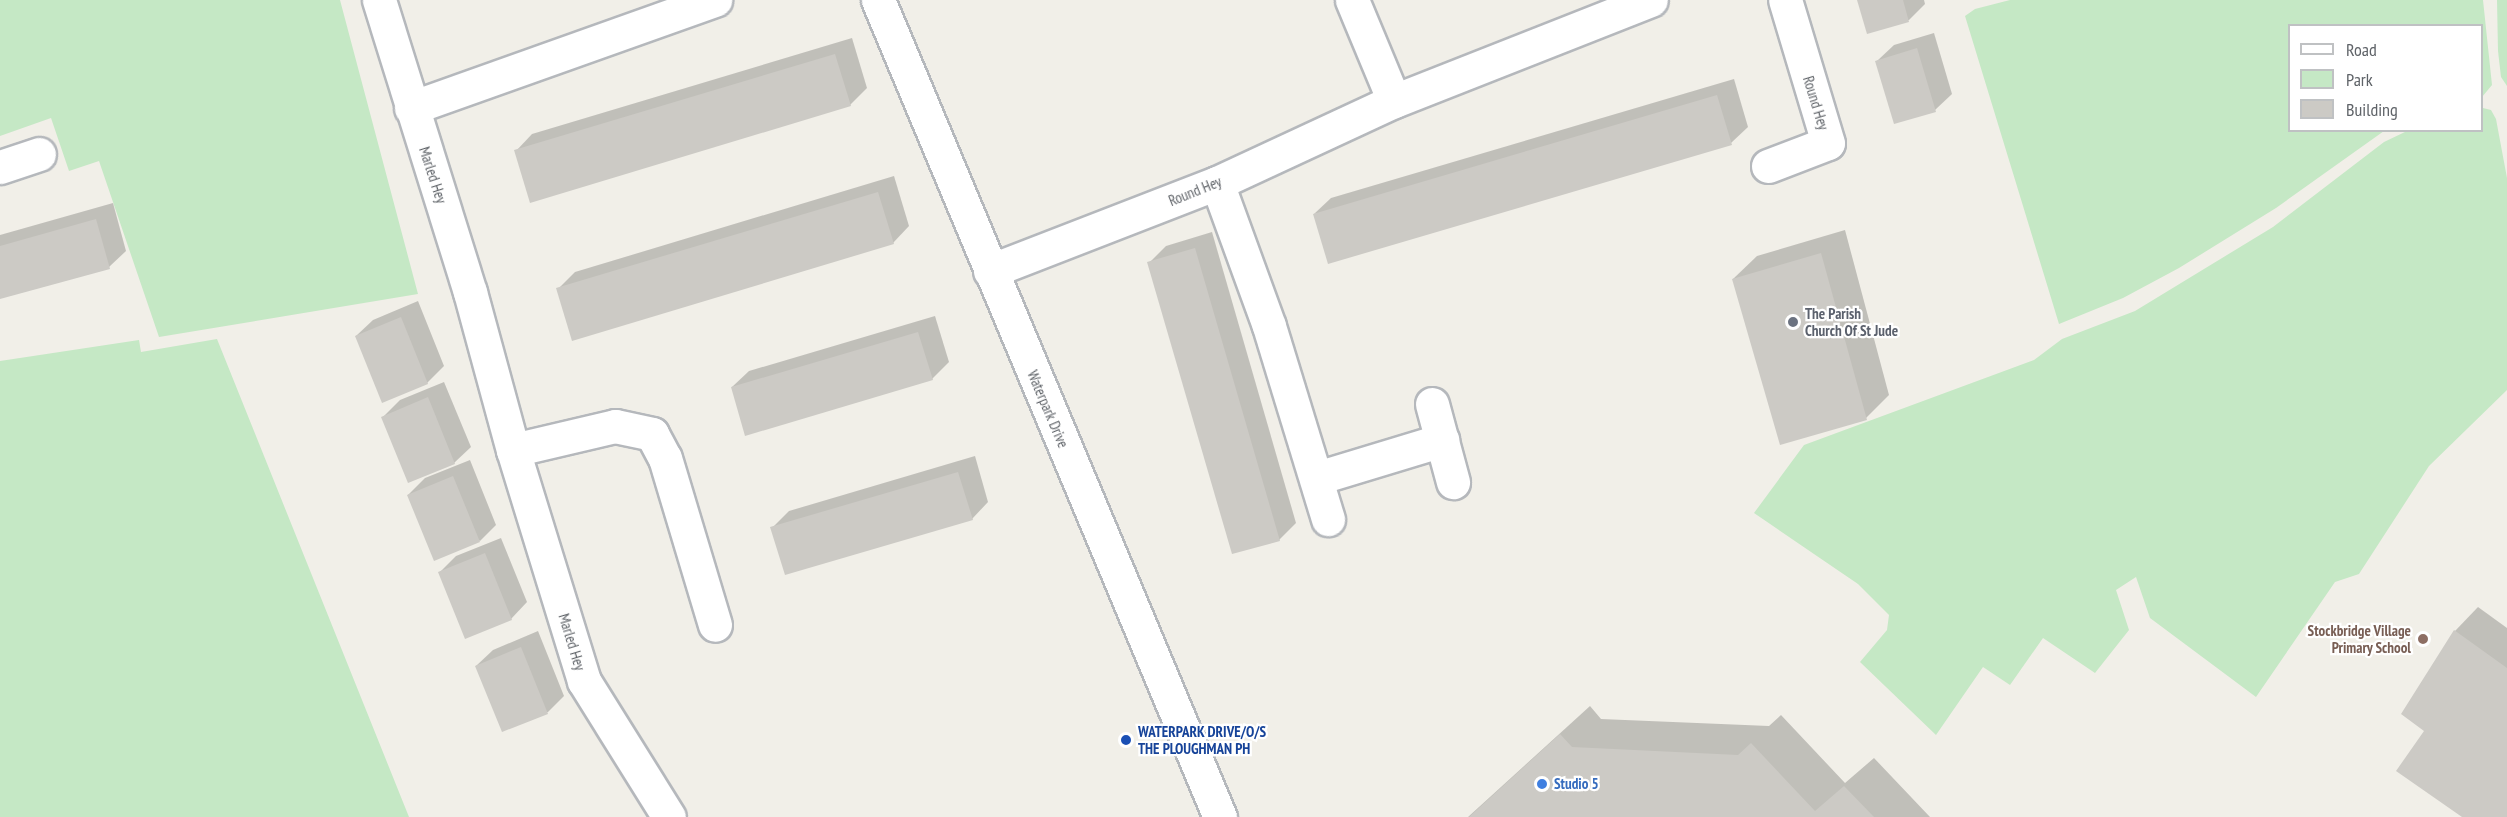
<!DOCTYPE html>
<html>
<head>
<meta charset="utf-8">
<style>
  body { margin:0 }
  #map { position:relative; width:2507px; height:817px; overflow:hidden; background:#f1efe8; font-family:"PT Sans Narrow",sans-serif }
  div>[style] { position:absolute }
  .green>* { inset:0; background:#c5e8c5 }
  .shadow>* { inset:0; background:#0003 }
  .building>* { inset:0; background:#cccac5 }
  .roads { filter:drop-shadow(2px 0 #b5b8bc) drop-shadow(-2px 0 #b5b8bc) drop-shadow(0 2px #b5b8bc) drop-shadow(0 -2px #b5b8bc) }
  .minor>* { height:33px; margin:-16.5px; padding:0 16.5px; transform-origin:16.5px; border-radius:16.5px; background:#fff }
  .dots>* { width:16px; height:16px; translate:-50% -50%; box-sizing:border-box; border:3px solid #fff; border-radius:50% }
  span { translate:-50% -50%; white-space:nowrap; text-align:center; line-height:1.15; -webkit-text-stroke:4.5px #fff; paint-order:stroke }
  .street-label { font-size:15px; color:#5f6368 }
  .worship-label { font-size:15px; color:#5b616d; font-weight:700 }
  .left { translate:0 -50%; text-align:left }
  .education-label { font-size:15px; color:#785e54; font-weight:700 }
  .right { translate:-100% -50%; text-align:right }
  .transit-label { font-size:15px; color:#164399; font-weight:700 }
  .shop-label { font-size:15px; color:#366cbe; font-weight:700 }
  .legend { position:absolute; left:2288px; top:24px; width:195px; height:108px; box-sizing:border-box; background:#fff; border:2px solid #bfc1c3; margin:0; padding:8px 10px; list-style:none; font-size:18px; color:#5f6368 }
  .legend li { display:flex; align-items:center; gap:12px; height:30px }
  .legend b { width:30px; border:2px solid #bfc1c3 }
</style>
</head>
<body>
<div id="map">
  <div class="green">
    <i style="clip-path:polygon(0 0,340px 0,418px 294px,159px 337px,99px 161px,69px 171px,51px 118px,0 136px)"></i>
    <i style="clip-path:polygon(2010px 0,2483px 0,2492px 85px,2482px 97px,2482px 26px,2290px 26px,2290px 130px,2384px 131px,2276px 208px,2179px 268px,2123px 298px,2059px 324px,1965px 16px,1975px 9px)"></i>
    <i style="clip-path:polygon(2497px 0,2507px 0,2507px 86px,2501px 77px,2498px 51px)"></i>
    <i style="clip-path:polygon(2483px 108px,2491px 110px,2496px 119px,2507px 178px,2507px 390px,2429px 466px,2359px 574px,2335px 582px,2256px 697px,2150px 618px,2136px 577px,2116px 590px,2129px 630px,2095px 673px,2043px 638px,2010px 685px,1983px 667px,1936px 735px,1860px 662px,1887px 630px,1889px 615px,1858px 584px,1754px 513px,1804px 445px,2034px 360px,2062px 339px,2135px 311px,2273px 227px,2384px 142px,2407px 131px,2482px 130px)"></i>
    <i style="clip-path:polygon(217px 339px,409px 817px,0 817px,0 361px,139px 340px,141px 352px)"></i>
  </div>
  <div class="shadow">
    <i style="clip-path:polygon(1859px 0,1924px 0,1925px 4px,1909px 20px,1868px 32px)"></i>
    <i style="clip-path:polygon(1934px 33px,1952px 94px,1935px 110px,1877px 61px,1894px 45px)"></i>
    <i style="clip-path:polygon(852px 38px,867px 88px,850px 105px,516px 151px,532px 134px)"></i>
    <i style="clip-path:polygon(1734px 79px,1748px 127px,1731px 143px,1314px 214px,1331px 198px)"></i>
    <i style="clip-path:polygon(894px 176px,909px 226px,893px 243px,558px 289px,575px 272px)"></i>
    <i style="clip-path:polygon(113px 203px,126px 251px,109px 267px,0 298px,0 235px)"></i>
    <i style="clip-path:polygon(1845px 230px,1889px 395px,1866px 418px,1733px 279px,1757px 256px)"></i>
    <i style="clip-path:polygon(1212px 232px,1296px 523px,1279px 540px,1149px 263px,1166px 246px)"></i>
    <i style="clip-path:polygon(418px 301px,444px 366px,427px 383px,383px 401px,356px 336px,373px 320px)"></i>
    <i style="clip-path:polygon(935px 316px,949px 362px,932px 379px,732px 387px,749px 371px)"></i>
    <i style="clip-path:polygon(444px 382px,471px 447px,454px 463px,383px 417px,400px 400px)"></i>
    <i style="clip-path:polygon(975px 456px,988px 502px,972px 519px,772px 528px,789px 511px)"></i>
    <i style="clip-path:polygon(470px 460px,496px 525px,480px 541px,408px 495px,425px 478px)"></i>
    <i style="clip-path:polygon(501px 538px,527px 602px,511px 619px,440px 572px,456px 556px)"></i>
    <i style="clip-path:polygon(2478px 607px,2507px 628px,2507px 817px,2464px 817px,2426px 731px,2455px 631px)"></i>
    <i style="clip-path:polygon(538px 631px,564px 696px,548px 712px,503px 730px,476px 666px,493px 650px)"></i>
    <i style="clip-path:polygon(1590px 706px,1601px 719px,1769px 726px,1781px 715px,1845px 783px,1874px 758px,1930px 817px,1468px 817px)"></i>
  </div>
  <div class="building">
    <i style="clip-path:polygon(1857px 0,1903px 0,1909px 22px,1867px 34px)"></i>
    <i style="clip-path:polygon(1917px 48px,1936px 112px,1894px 124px,1875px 61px)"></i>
    <i style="clip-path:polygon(835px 54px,851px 106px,530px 203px,514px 150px)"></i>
    <i style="clip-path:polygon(1717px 95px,1732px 145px,1328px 264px,1313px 214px)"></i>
    <i style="clip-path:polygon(878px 192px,894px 244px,572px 341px,556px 288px)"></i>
    <i style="clip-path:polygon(96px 219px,110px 269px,0 299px,0 246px)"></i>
    <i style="clip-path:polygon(1195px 248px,1280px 541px,1232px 554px,1147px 262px)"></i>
    <i style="clip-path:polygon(1821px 253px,1867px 420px,1780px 445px,1732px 279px)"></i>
    <i style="clip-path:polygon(401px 317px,428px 384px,382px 403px,355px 336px)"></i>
    <i style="clip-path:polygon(918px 332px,933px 380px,745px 436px,731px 387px)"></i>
    <i style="clip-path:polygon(428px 397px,455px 464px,408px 483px,381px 417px)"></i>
    <i style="clip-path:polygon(958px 472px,973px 520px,785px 575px,770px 527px)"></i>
    <i style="clip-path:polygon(453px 476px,480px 542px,434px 561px,407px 495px)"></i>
    <i style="clip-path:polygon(485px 553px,512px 620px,465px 639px,438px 572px)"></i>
    <i style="clip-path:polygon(2454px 630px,2507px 668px,2507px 817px,2462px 817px,2396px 771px,2424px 731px,2401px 714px)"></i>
    <i style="clip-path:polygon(521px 647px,548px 714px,502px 732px,475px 666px)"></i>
    <i style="clip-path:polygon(1560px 734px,1572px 747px,1738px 755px,1751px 743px,1815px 811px,1844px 786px,1874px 817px,1469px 817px)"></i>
  </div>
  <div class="roads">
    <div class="minor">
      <i style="left:379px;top:0;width:306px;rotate:72.7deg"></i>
      <i style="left:470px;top:292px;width:164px;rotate:74.8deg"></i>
      <i style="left:513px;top:450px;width:242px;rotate:72.9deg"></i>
      <i style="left:584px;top:681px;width:160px;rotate:58deg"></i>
      <i style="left:878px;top:0;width:886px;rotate:67.29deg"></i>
      <i style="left:1352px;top:0;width:109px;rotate:67.4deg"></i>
      <i style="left:411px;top:108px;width:323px;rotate:-19.6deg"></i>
      <i style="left:1768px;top:166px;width:64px;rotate:-21deg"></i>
      <i style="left:1828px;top:143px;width:149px;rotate:-106.7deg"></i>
      <i style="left:0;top:167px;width:41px;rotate:-18.4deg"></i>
      <i style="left:1217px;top:183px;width:152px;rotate:70deg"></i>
      <i style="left:1269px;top:326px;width:202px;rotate:73deg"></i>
      <i style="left:990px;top:271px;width:243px;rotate:-21.2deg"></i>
      <i style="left:1217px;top:183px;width:195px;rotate:-24.9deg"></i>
      <i style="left:1394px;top:101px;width:276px;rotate:-21.5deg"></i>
      <i style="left:1432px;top:404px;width:81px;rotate:74.9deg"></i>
      <i style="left:513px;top:450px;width:105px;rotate:-13.2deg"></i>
      <i style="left:615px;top:426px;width:38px;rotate:12deg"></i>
      <i style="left:652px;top:434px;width:27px;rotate:62deg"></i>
      <i style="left:665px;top:458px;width:174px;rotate:73.3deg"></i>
      <i style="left:1317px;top:478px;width:131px;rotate:-16.9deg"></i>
    </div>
  </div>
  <div class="dots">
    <i style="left:1793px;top:322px;background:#6b7280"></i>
    <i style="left:2423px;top:639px;background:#8d6e63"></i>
    <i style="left:1126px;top:740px;background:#1a4fb4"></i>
    <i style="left:1542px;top:784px;background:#3f7fe0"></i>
  </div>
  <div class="street-label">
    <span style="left:1816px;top:103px;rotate:73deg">Round Hey</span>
    <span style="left:433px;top:175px;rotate:72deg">Marled Hey</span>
    <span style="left:1195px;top:191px;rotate:-22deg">Round Hey</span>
    <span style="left:1048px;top:409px;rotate:67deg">Waterpark Drive</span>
    <span style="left:572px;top:642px;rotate:73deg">Marled Hey</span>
  </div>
  <div class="worship-label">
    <span class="left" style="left:1805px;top:322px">The Parish<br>Church Of St Jude</span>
  </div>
  <div class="education-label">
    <span class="right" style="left:2411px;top:639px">Stockbridge Village<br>Primary School</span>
  </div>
  <div class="transit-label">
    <span class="left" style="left:1138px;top:740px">WATERPARK DRIVE/O/S<br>THE PLOUGHMAN PH</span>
  </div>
  <div class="shop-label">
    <span class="left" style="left:1554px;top:784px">Studio 5</span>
  </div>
  <ul class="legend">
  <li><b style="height:8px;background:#fff"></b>Road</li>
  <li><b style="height:16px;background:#c5e8c5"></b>Park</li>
  <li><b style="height:16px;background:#cccac5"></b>Building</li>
  </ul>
</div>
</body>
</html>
